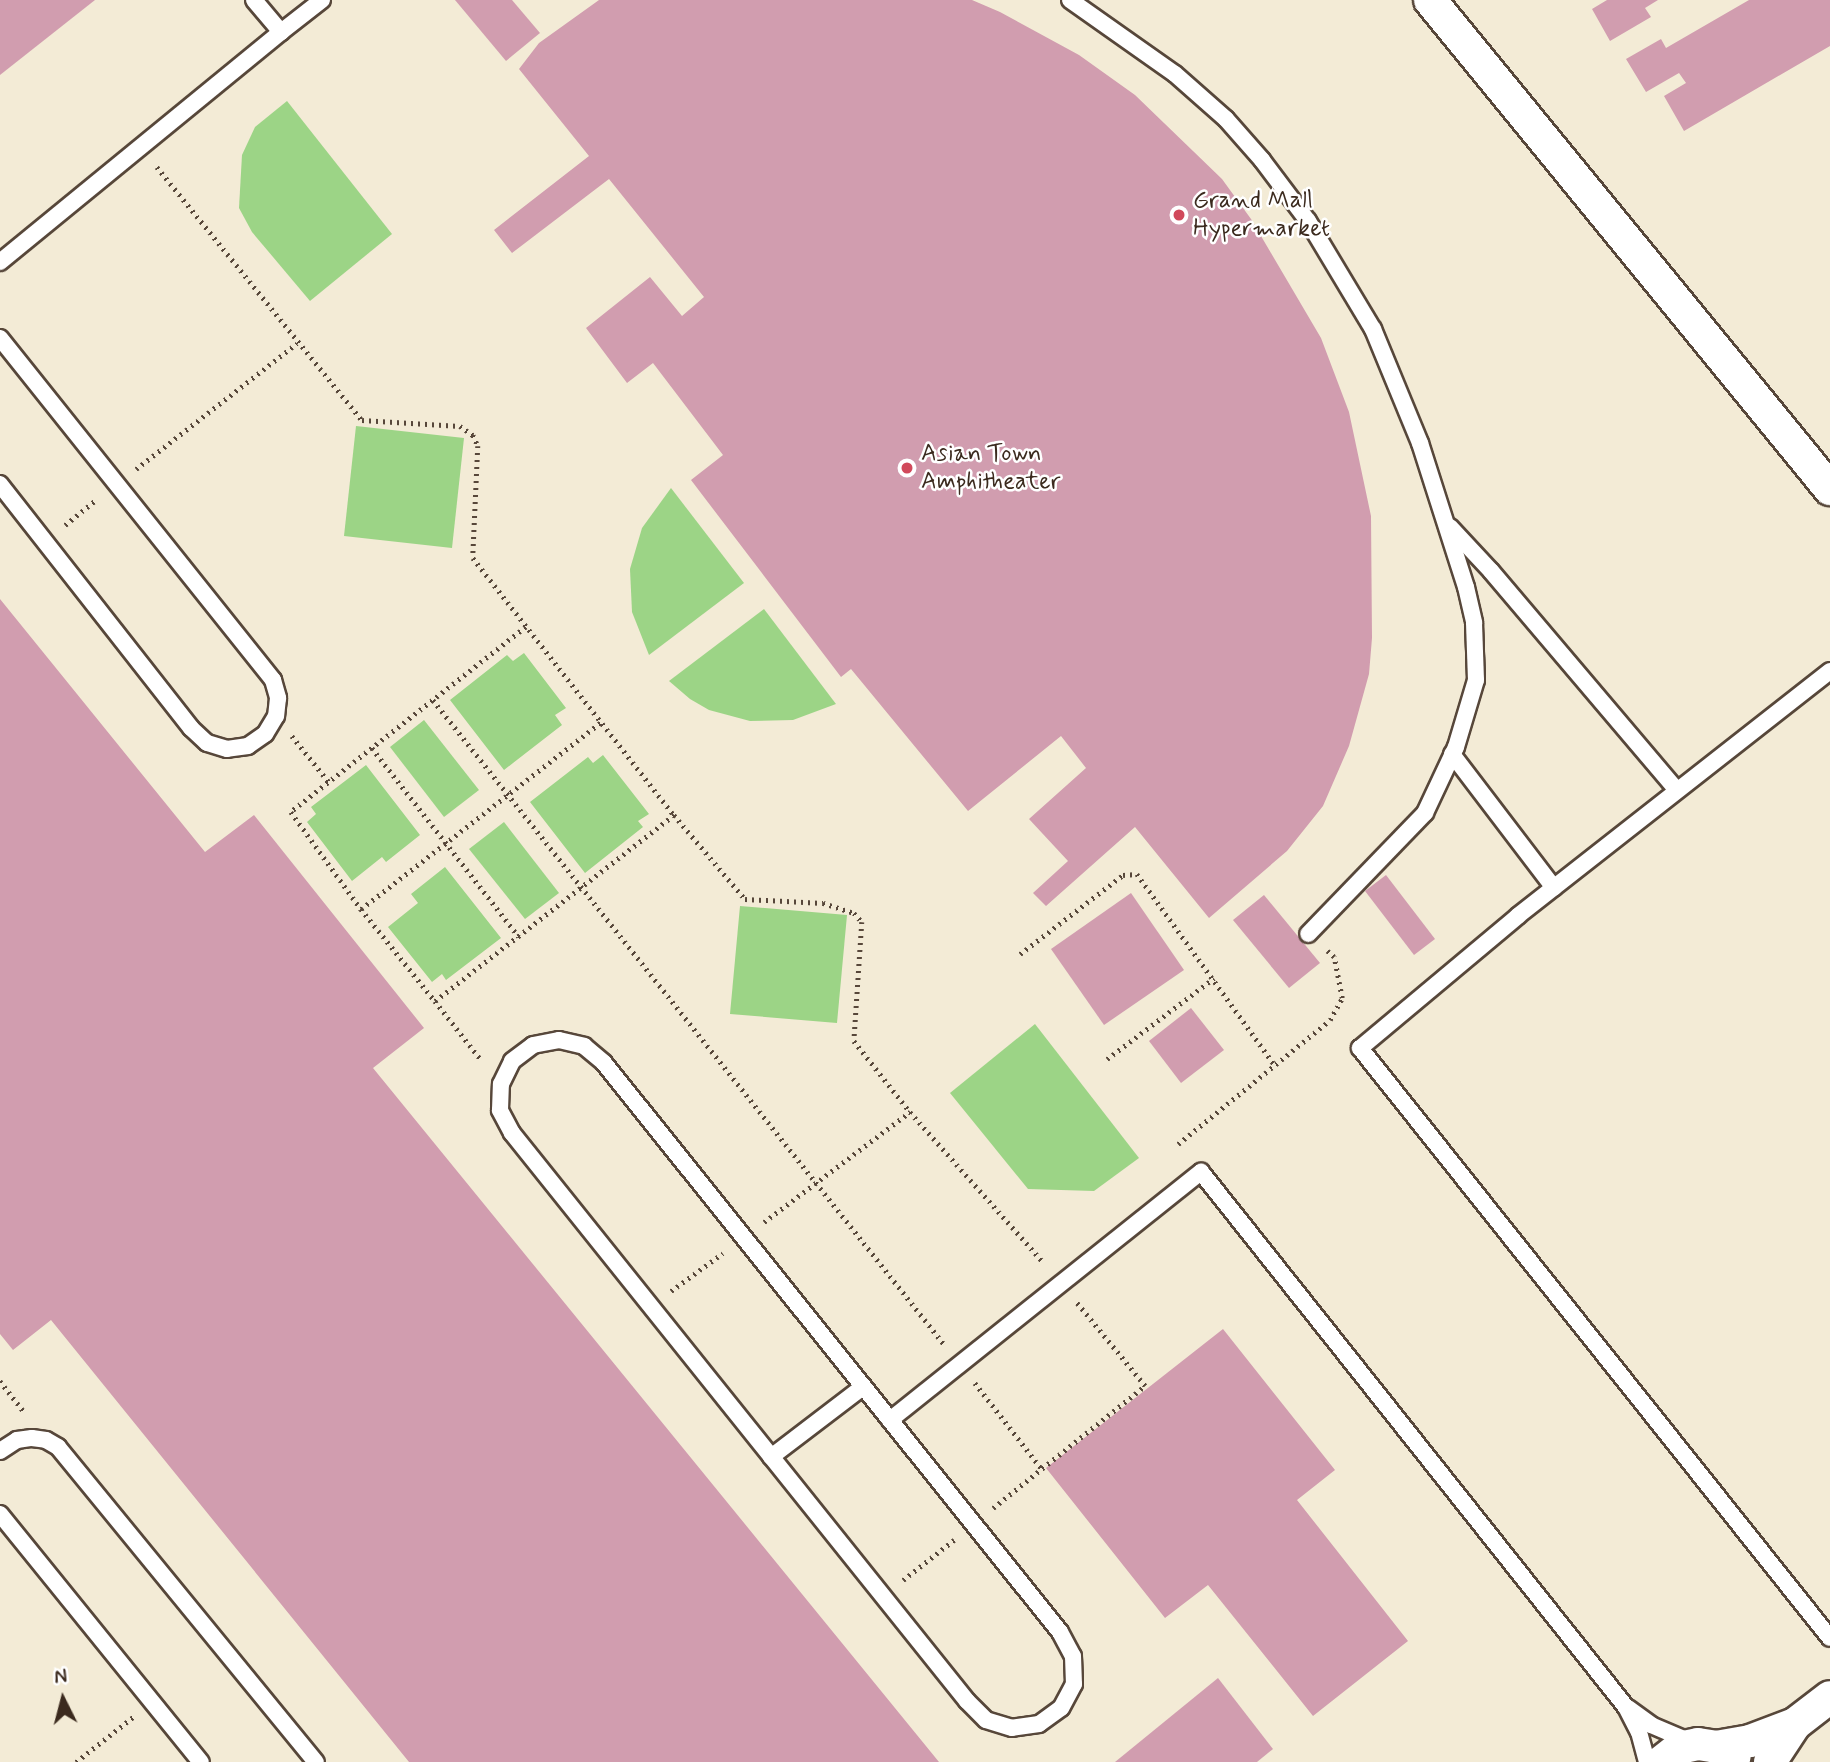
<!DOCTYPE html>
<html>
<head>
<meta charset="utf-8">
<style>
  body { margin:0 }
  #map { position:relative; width:1830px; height:1762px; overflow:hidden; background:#f3ebd6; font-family:Mynerve,sans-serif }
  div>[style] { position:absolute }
  .green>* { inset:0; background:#9cd486 }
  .building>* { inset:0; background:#d19daf }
  .path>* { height:4.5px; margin-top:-2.25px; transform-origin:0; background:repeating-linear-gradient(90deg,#57473a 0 2px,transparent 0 7px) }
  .roads { filter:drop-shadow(2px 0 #57473a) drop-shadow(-2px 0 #57473a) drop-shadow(0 2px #57473a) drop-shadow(0 -2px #57473a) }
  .lane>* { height:16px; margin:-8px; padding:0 8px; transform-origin:8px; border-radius:8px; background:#fff }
  .street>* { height:32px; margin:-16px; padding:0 16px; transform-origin:16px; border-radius:16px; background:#fff }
  .dots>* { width:19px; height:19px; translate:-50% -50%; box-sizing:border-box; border:4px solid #fff; border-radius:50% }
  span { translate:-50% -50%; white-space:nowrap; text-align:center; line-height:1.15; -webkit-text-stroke:5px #fff; paint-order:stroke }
  .poi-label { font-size:24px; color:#3b2a1e }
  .left { translate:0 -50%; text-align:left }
  .north { position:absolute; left:28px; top:1664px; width:70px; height:70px; -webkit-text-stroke:5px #fff; paint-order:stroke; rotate:354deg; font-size:19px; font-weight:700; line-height:28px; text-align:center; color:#3b2a1e }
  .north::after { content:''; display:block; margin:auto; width:24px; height:32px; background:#3b2a1e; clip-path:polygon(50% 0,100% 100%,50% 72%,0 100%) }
</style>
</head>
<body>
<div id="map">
  <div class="green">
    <i style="clip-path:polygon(287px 101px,392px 234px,310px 301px,252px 232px,239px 208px,242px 155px,255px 127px)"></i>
    <i style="clip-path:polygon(356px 426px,464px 438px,452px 548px,344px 536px)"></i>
    <i style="clip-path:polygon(671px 488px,744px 583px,649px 655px,632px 612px,630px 569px,642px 528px)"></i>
    <i style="clip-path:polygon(764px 609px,836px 704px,793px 720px,750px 721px,709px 710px,690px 699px,669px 681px)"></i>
    <i style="clip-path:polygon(524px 653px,566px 708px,555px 715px,562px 725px,504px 770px,450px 700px,507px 655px,513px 661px)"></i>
    <i style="clip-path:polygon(424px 720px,479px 790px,444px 817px,390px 747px)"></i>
    <i style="clip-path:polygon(603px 755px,649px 814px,638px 821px,643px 827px,585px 873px,530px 802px,588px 757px,593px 763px)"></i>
    <i style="clip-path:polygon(366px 765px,420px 835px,386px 862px,382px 857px,352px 881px,307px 822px,316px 814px,311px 807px)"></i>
    <i style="clip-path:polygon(504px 822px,559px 893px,525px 919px,469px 849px)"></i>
    <i style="clip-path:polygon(445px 867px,501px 938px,446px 980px,442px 974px,432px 982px,388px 927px,418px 903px,411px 894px)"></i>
    <i style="clip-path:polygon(740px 906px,847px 915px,837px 1023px,730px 1014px)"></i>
    <i style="clip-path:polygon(1035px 1024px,1139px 1158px,1094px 1191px,1028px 1189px,950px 1093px)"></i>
  </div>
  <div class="building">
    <i style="clip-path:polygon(0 0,95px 0,0 75px)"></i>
    <i style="clip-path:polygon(455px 0,512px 0,540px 33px,506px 61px)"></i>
    <i style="clip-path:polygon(599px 0,972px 0,1000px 12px,1079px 55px,1135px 95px,1222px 179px,1251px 219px,1321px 338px,1349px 412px,1371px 516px,1372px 638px,1369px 674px,1349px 746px,1323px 806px,1287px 851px,1209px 918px,1135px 827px,1046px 906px,1033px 893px,1068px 861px,1029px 819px,1086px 768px,1061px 736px,968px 811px,851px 669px,841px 677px,691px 480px,723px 455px,653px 363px,627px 383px,586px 328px,650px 277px,682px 316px,704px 297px,609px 179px,512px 253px,494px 230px,589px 156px,519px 69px,539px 43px)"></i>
    <i style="clip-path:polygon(1607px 0,1658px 0,1645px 8px,1651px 17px,1610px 41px,1592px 9px)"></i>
    <i style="clip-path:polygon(1749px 0,1830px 0,1830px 46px,1684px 131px,1664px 96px,1686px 83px,1679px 73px,1646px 92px,1626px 59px,1661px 39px,1666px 48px)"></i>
    <i style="clip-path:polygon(0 599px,205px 852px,254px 815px,424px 1028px,373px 1068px,939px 1762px,409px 1762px,51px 1320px,13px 1350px,0 1334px)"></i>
    <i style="clip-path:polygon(1386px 875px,1435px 939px,1414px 955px,1365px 891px)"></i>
    <i style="clip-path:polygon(1131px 893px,1184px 970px,1104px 1025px,1051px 949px)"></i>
    <i style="clip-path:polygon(1264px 895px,1320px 963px,1289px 988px,1233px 920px)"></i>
    <i style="clip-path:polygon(1191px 1008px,1224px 1050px,1181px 1083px,1149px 1041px)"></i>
    <i style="clip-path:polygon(1223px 1329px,1335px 1470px,1297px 1500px,1408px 1641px,1313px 1716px,1208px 1585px,1165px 1618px,1046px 1468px)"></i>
    <i style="clip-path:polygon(1218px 1678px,1273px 1749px,1257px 1762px,1115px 1762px)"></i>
  </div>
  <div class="path">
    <i style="left:157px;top:167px;width:326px;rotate:51deg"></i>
    <i style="left:362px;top:420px;width:98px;rotate:3.5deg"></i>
    <i style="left:460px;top:426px;width:16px;rotate:35deg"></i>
    <i style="left:473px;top:435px;width:12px;rotate:66deg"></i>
    <i style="left:478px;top:446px;width:112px;rotate:92.6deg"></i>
    <i style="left:473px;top:558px;width:326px;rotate:52deg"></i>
    <i style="left:674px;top:815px;width:110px;rotate:49.8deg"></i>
    <i style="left:745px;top:899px;width:78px;rotate:2.9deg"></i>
    <i style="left:823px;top:903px;width:33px;rotate:18deg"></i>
    <i style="left:854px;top:913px;width:12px;rotate:48deg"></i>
    <i style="left:862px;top:922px;width:119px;rotate:93.8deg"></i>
    <i style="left:854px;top:1041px;width:90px;rotate:51.7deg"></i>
    <i style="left:910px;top:1112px;width:202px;rotate:48.4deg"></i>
    <i style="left:136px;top:469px;width:204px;rotate:-38deg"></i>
    <i style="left:65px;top:525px;width:40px;rotate:-39deg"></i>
    <i style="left:526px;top:627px;width:299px;rotate:141.8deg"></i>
    <i style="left:291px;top:812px;width:120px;rotate:54.2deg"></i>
    <i style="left:361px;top:909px;width:118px;rotate:51.2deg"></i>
    <i style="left:435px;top:1001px;width:303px;rotate:-37.9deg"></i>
    <i style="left:433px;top:700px;width:822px;rotate:51.57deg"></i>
    <i style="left:292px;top:736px;width:59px;rotate:51.2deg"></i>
    <i style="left:372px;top:748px;width:239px;rotate:52.1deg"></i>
    <i style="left:361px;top:909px;width:304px;rotate:-37.9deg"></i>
    <i style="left:1020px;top:954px;width:130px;rotate:-37.5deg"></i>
    <i style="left:1123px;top:875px;width:14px;rotate:-4deg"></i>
    <i style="left:1137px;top:874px;width:236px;rotate:54.2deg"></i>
    <i style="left:435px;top:1001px;width:76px;rotate:51.9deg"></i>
    <i style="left:1107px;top:1059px;width:134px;rotate:-37.1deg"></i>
    <i style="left:1178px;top:1144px;width:196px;rotate:-39.2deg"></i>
    <i style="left:1330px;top:1020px;width:25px;rotate:-61deg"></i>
    <i style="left:1342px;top:998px;width:42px;rotate:-101deg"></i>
    <i style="left:1334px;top:957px;width:9px;rotate:-139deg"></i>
    <i style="left:764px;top:1222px;width:183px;rotate:-37deg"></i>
    <i style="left:671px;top:1291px;width:64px;rotate:-36.2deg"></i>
    <i style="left:0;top:1381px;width:39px;rotate:52deg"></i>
    <i style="left:975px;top:1383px;width:109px;rotate:52.1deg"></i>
    <i style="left:993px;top:1508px;width:195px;rotate:-38.8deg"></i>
    <i style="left:1145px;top:1386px;width:109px;rotate:-129.4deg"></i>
    <i style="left:903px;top:1580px;width:65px;rotate:-38.1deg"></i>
    <i style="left:76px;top:1762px;width:73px;rotate:-38.3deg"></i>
  </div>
  <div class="roads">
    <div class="lane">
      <i style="left:254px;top:0;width:42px;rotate:49.8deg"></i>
      <i style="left:281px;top:32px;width:52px;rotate:-38deg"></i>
      <i style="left:1070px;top:0;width:128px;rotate:35.2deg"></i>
      <i style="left:1175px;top:74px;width:68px;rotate:41.4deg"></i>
      <i style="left:1226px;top:119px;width:55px;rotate:48.7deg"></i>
      <i style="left:1262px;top:160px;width:76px;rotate:53deg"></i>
      <i style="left:1308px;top:221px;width:126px;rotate:59deg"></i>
      <i style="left:1373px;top:329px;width:123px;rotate:67.6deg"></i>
      <i style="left:1420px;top:443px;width:151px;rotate:72.3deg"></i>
      <i style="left:1466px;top:587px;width:37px;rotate:77deg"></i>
      <i style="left:1474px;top:623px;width:57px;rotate:88deg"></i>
      <i style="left:1476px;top:680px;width:70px;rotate:106.6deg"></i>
      <i style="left:1456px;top:747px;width:73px;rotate:115.2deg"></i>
      <i style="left:1425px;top:813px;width:168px;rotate:134deg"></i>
      <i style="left:0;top:262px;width:363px;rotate:-39.3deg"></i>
      <i style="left:0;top:338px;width:438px;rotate:51.4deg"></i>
      <i style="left:273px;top:680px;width:19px;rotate:74deg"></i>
      <i style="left:278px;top:698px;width:18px;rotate:96deg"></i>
      <i style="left:276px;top:716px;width:21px;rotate:121deg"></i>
      <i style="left:265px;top:734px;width:21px;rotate:145deg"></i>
      <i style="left:248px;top:746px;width:21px;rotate:172deg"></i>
      <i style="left:227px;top:749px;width:21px;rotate:-163deg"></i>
      <i style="left:207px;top:743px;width:22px;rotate:-137deg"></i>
      <i style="left:191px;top:728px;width:310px;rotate:-128.1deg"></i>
      <i style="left:1450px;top:527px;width:60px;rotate:47deg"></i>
      <i style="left:1491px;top:571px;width:286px;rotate:49.7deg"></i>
      <i style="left:1830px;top:671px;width:397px;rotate:141.9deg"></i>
      <i style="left:1518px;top:916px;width:206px;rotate:140.1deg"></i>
      <i style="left:1360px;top:1048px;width:754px;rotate:51.46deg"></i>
      <i style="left:1452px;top:754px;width:168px;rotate:52.7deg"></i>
      <i style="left:559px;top:1040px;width:26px;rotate:13deg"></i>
      <i style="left:584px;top:1046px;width:26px;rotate:40deg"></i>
      <i style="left:604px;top:1063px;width:729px;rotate:51.29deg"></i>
      <i style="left:1060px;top:1632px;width:27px;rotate:62deg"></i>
      <i style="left:1073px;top:1656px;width:28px;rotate:88deg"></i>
      <i style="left:1074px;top:1684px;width:27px;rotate:118deg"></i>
      <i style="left:1061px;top:1708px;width:27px;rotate:144deg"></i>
      <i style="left:1039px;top:1724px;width:27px;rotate:172deg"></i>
      <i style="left:1012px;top:1728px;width:27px;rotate:-163deg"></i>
      <i style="left:986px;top:1720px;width:27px;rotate:-135deg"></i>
      <i style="left:967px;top:1701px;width:728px;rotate:-128.7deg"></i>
      <i style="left:512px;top:1133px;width:26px;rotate:-118deg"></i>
      <i style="left:500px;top:1110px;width:26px;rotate:-88deg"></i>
      <i style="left:501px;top:1084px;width:25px;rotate:-64deg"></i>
      <i style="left:512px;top:1061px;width:26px;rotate:-37deg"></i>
      <i style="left:533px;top:1045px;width:26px;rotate:-11deg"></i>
      <i style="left:890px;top:1420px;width:398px;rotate:-38.6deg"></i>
      <i style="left:1201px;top:1172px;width:683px;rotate:51.54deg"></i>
      <i style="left:1626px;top:1707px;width:28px;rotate:63deg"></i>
      <i style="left:1639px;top:1732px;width:31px;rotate:75deg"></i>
      <i style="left:0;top:1451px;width:20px;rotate:-33deg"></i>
      <i style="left:17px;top:1440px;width:15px;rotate:-8deg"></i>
      <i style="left:32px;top:1438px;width:14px;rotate:8deg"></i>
      <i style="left:46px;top:1440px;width:14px;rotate:30deg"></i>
      <i style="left:58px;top:1447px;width:407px;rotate:50.7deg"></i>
      <i style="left:771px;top:1457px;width:116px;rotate:-37.3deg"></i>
      <i style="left:0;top:1514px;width:319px;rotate:51deg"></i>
      <i style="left:1628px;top:1708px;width:29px;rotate:36deg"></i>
      <i style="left:1651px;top:1725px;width:43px;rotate:23deg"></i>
    </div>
    <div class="street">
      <i style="left:1430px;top:0;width:632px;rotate:50.72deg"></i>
      <i style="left:1716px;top:1747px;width:35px;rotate:-10deg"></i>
      <i style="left:1750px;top:1741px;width:48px;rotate:-20.7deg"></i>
      <i style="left:1795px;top:1724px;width:44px;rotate:-37.6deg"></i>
      <i style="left:1661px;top:1762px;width:23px;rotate:-38deg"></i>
      <i style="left:1679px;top:1748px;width:19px;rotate:-12deg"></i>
      <i style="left:1698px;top:1744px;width:18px;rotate:9deg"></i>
      <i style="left:1716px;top:1747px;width:21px;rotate:28deg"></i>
      <i style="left:1770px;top:1762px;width:45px;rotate:-56.7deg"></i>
    </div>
  </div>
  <div class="dots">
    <i style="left:1179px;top:215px;background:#d1495b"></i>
    <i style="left:907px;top:468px;background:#d1495b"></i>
  </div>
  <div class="poi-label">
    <span class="left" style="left:1193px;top:215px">Grand Mall<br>Hypermarket</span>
    <span class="left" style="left:921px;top:468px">Asian Town<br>Amphitheater</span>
  </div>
  <div class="north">N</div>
</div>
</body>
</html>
